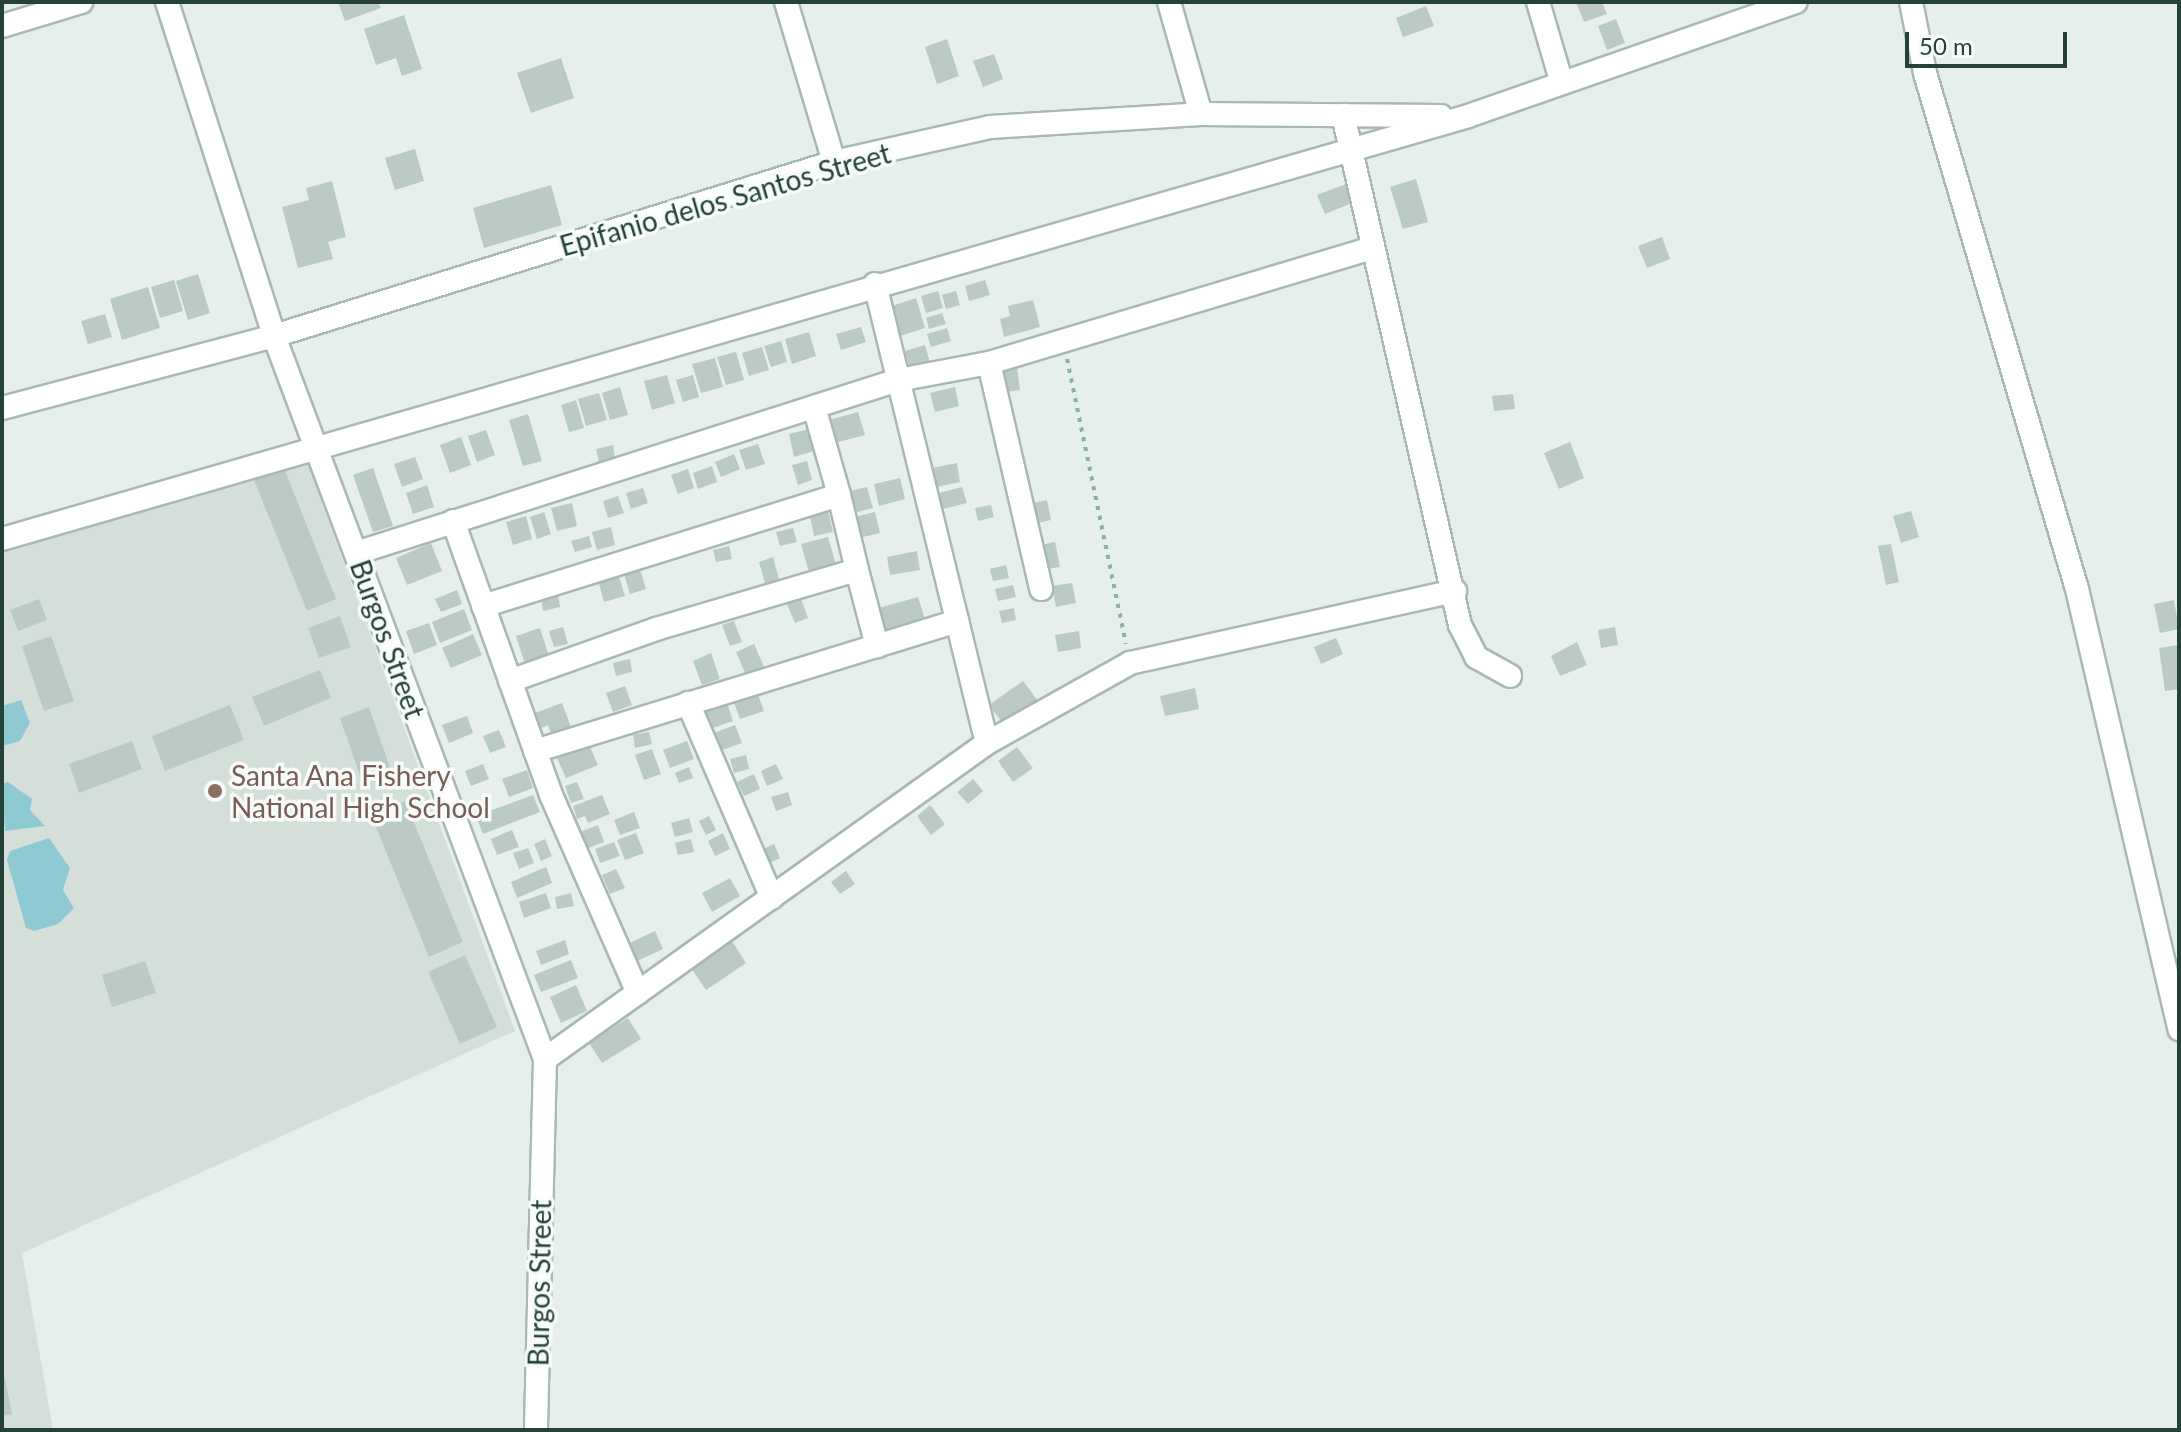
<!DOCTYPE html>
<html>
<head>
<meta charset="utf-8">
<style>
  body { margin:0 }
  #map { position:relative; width:2181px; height:1432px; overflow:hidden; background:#e6efeb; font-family:Lato,sans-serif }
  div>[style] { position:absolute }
  .built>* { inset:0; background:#d4dfda }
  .water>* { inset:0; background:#8ec9d4 }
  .building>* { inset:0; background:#bbcac4 }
  .path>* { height:4px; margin-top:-2px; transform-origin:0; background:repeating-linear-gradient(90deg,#86b3a5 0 4px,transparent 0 10px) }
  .roads { filter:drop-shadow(2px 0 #a8b8b2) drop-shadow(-2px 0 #a8b8b2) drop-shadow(0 2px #a8b8b2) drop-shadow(0 -2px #a8b8b2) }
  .minor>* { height:22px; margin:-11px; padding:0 11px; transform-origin:11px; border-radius:11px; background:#fff }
  .dots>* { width:22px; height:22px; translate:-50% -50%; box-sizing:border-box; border:4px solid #f7fbf9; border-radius:50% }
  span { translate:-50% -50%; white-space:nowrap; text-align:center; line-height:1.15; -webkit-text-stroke:7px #f7fbf9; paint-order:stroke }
  .street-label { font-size:28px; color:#24423a }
  .education-label { font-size:28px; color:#785e54 }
  .left { translate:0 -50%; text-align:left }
  .frame { position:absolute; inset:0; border:4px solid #24423a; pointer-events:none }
  .scale { position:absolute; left:1905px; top:32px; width:162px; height:36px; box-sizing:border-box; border:4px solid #24423a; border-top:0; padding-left:10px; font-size:24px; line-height:28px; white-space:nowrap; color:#24423a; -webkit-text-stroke:6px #f7fbf9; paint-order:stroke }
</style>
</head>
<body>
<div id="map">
  <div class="built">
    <i style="clip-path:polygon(304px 454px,515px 1031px,22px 1253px,53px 1430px,2px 1430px,2px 550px)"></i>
  </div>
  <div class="water">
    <i style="clip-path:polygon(21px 700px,30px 723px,20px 741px,2px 746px,2px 706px)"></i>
    <i style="clip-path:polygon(8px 782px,32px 799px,30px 810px,45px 826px,5px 831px,2px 784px)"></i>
    <i style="clip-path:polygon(49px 838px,70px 868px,63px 890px,74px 908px,58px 924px,34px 931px,26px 928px,7px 860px,10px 851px)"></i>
  </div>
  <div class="building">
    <i style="clip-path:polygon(338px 2px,378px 2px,381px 8px,345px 21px)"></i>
    <i style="clip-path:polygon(1576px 2px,1602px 2px,1607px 14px,1584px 22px)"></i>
    <i style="clip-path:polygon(1426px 6px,1434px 26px,1403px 37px,1396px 18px)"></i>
    <i style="clip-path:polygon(404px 15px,422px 69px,402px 76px,396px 58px,376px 65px,364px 29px)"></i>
    <i style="clip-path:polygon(1616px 19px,1625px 43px,1607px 50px,1598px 26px)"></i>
    <i style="clip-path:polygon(947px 39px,959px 76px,937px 84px,925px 47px)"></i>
    <i style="clip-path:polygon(994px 54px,1003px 79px,983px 87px,973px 61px)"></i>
    <i style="clip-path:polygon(561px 58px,574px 98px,531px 113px,517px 73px)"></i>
    <i style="clip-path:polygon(415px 149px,424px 181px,395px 190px,385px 158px)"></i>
    <i style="clip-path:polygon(1416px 179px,1428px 222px,1403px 229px,1390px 187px)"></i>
    <i style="clip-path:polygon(332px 181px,346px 237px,328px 242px,333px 259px,298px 268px,282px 207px,309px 200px,306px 188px)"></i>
    <i style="clip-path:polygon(1346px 184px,1352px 203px,1325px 214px,1317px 195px)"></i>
    <i style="clip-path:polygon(551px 185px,562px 225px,484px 248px,473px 208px)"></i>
    <i style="clip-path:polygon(1662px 237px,1670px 259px,1647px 268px,1638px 246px)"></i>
    <i style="clip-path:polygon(198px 274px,210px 313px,188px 320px,176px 281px)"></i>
    <i style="clip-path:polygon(174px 280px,183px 311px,160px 318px,151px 287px)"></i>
    <i style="clip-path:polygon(985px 280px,990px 295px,969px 301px,965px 286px)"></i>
    <i style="clip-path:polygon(148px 287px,160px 328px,122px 340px,110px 299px)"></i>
    <i style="clip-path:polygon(938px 291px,943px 308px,926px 313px,921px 296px)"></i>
    <i style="clip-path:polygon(956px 291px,960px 305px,946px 309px,942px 295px)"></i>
    <i style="clip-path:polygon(916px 298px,925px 328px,900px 336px,892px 306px)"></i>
    <i style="clip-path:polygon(1033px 300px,1040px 327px,1004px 337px,1000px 319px,1010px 316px,1008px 306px)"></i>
    <i style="clip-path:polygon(942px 313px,946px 324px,929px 329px,926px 318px)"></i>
    <i style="clip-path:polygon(105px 314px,112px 337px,88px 344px,81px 321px)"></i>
    <i style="clip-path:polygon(861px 327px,866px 342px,841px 350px,836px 334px)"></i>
    <i style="clip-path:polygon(947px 328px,951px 341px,931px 347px,927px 334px)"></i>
    <i style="clip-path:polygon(809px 332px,816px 356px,792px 364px,785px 339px)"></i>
    <i style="clip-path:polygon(781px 341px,787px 362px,771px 367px,764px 346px)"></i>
    <i style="clip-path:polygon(925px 345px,930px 363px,910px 369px,905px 351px)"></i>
    <i style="clip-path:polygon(762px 347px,769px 370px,749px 376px,742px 353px)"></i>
    <i style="clip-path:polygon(736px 352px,744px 380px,726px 385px,717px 357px)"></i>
    <i style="clip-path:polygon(715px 358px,723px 387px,701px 393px,692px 364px)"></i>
    <i style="clip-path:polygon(1017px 367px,1020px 390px,1006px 392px,1003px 370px)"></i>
    <i style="clip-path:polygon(667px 375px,675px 403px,652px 410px,644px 381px)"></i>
    <i style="clip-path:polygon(693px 375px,699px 397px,683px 402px,676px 380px)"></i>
    <i style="clip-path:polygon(620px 387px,628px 415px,610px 420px,602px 393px)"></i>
    <i style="clip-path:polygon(955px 387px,959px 406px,935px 412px,930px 393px)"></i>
    <i style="clip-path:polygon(599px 393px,607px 420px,586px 426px,578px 399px)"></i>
    <i style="clip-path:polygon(1513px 394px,1515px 409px,1494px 411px,1492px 396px)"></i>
    <i style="clip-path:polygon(576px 400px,584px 428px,569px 432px,561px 405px)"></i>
    <i style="clip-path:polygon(858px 412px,865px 435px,827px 445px,821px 422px)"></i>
    <i style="clip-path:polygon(528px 414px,542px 461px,523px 466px,509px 420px)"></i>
    <i style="clip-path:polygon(809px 429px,814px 451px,794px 457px,789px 434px)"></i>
    <i style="clip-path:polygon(486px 430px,495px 455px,477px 462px,468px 436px)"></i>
    <i style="clip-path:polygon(461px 437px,471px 465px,450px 473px,440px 445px)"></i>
    <i style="clip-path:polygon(1570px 442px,1584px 478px,1559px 489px,1544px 453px)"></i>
    <i style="clip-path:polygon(758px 444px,765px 464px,746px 470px,739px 450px)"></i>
    <i style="clip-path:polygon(613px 445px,615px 458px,599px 462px,596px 449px)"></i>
    <i style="clip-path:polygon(734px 454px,740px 469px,721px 477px,715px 462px)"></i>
    <i style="clip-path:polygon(415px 457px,423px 479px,402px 487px,394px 464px)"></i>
    <i style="clip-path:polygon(280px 458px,336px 599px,307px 611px,250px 470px)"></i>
    <i style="clip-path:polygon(807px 461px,812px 480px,798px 485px,792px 465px)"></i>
    <i style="clip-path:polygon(957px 463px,960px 482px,936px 487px,932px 468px)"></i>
    <i style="clip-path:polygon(712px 466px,717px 482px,698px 489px,693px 473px)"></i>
    <i style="clip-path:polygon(373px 468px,393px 526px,373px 532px,353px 475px)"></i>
    <i style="clip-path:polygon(688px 469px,694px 488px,678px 494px,671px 475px)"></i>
    <i style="clip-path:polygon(900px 478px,905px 499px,879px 506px,874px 484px)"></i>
    <i style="clip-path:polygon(427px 485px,434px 507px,413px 514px,406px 493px)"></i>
    <i style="clip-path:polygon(867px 487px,873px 508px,853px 513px,847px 492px)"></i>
    <i style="clip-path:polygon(962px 487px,967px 503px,943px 509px,939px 493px)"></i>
    <i style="clip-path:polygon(643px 488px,648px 503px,631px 509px,626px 493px)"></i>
    <i style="clip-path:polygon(618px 496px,624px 513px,608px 518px,603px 501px)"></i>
    <i style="clip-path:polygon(1047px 500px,1051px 520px,1033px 524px,1029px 504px)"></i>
    <i style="clip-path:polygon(826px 502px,833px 532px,814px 536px,809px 511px)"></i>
    <i style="clip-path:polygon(572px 503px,577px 526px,557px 531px,551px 508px)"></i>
    <i style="clip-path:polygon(991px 505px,994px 517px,978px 521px,975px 508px)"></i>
    <i style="clip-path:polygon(1911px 511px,1919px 537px,1901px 543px,1893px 516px)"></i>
    <i style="clip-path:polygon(544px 512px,551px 534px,537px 539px,530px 517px)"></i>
    <i style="clip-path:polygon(875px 512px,880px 533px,855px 539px,850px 518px)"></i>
    <i style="clip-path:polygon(526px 516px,532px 539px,513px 545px,506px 522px)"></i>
    <i style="clip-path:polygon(611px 527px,615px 545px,597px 550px,592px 532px)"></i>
    <i style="clip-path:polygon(793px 528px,797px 542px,780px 546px,776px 532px)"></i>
    <i style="clip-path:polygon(589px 536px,592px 547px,575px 552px,571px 541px)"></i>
    <i style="clip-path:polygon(828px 537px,836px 565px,809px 572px,801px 544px)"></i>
    <i style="clip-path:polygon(1055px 542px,1060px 567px,1040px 570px,1036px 546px)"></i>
    <i style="clip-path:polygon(431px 543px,442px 571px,407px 585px,396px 558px)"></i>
    <i style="clip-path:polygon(1891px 544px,1899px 582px,1886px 585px,1878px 546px)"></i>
    <i style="clip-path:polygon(729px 546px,732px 559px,716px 562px,713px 550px)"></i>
    <i style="clip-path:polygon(917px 551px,920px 570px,890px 575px,887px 557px)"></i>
    <i style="clip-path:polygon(773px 557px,780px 583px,766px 587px,759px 562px)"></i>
    <i style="clip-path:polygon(638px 563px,646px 589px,630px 594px,622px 568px)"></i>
    <i style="clip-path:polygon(1006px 565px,1009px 578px,993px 581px,990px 569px)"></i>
    <i style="clip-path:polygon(617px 570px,625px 596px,604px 602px,597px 576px)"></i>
    <i style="clip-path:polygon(1072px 583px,1076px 603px,1056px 607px,1052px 586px)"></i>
    <i style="clip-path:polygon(1013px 585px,1016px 597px,998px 601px,995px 589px)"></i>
    <i style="clip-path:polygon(457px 590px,462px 604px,441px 612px,435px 599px)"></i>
    <i style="clip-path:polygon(558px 595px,560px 607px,543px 611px,541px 598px)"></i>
    <i style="clip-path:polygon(800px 596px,808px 618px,795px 623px,786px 602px)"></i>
    <i style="clip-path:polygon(918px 597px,925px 619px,881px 631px,875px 609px)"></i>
    <i style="clip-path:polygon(39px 599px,47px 620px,18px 631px,10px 610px)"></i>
    <i style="clip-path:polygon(2174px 600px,2179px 629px,2160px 633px,2154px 604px)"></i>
    <i style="clip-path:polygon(1014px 608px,1016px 620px,1002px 623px,999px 611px)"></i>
    <i style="clip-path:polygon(464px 609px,472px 630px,440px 643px,432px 622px)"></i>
    <i style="clip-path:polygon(340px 616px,351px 647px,319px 658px,308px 628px)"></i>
    <i style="clip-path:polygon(734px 621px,742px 642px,730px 646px,722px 625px)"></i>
    <i style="clip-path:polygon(429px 623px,437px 645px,414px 654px,406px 631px)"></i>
    <i style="clip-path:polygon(563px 627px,568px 644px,554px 647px,549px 631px)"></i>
    <i style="clip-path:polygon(1615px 627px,1618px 645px,1601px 648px,1598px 630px)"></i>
    <i style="clip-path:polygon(540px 628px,549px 656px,525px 664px,516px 636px)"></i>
    <i style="clip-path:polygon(1079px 631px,1081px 648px,1058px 652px,1055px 635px)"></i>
    <i style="clip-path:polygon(473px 634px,482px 655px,451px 668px,442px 648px)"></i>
    <i style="clip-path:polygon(51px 636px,74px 701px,44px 711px,22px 646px)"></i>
    <i style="clip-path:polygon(1336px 638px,1343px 654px,1321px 664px,1314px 647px)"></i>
    <i style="clip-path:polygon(1577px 642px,1587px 665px,1560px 676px,1551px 656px)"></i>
    <i style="clip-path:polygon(754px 644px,764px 667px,746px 675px,736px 652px)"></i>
    <i style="clip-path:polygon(2179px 645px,2179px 689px,2165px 691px,2159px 648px)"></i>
    <i style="clip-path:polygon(711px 653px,720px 679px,702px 685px,693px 661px)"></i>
    <i style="clip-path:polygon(630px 659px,632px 672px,616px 676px,613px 663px)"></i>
    <i style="clip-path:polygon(320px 670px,331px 698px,264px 726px,252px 697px)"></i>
    <i style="clip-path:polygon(1023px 681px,1038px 701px,1004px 725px,989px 705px)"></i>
    <i style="clip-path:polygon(625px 686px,632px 705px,613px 712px,606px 693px)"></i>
    <i style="clip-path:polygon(1195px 688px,1199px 709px,1165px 716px,1160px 696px)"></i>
    <i style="clip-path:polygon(757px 692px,764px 711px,740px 719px,733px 700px)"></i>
    <i style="clip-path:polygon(726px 700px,733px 721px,710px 729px,703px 707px)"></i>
    <i style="clip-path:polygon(562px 703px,572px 730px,552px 737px,548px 725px,541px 728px,535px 713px)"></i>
    <i style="clip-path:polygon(230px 705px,244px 740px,165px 771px,152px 736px)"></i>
    <i style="clip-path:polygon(369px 707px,390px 768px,361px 778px,340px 718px)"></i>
    <i style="clip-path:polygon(467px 716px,473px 733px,449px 743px,442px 725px)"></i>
    <i style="clip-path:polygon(735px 725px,742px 743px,717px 752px,711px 734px)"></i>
    <i style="clip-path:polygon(499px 730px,506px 747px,490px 753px,483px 736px)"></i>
    <i style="clip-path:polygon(649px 732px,652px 744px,635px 748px,633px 735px)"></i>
    <i style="clip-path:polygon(587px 740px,598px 765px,566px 778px,555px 754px)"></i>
    <i style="clip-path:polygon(132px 741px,142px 769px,79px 793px,69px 764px)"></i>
    <i style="clip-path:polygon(687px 741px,694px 759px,670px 768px,663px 750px)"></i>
    <i style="clip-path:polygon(1017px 747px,1033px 768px,1013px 782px,998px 761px)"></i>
    <i style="clip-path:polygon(652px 749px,661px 774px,644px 780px,635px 755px)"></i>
    <i style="clip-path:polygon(746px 755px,749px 769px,734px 773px,730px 759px)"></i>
    <i style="clip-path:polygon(483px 764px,489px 779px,471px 786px,465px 771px)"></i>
    <i style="clip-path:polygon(776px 764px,783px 779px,767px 786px,761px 771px)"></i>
    <i style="clip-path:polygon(689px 767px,693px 778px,679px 783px,675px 773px)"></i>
    <i style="clip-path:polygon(527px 770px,533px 788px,509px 797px,502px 779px)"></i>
    <i style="clip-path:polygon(754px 774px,760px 789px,744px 796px,737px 782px)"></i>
    <i style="clip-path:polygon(973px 779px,983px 791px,968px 804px,957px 792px)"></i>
    <i style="clip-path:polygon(577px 782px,584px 799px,571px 803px,565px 786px)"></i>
    <i style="clip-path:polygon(788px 792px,792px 805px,776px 811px,771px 797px)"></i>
    <i style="clip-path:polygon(533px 795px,540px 812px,483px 834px,476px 816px)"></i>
    <i style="clip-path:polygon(602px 795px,610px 814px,588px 823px,585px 816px,577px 819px,573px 806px)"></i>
    <i style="clip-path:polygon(405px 801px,463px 942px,429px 957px,371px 815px)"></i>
    <i style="clip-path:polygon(930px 805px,945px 824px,931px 835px,917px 816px)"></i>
    <i style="clip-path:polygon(634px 812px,640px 828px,620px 835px,614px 820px)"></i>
    <i style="clip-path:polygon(709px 816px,716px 830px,706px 835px,699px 821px)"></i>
    <i style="clip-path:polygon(689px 818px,693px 832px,675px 837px,671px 823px)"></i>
    <i style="clip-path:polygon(598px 825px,604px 842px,586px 849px,580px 832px)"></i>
    <i style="clip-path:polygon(512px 830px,519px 847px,497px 855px,491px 839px)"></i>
    <i style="clip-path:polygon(636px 833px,644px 853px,625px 860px,617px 840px)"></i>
    <i style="clip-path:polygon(723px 833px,730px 849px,715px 856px,708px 841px)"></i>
    <i style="clip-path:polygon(545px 839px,552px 856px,541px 861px,534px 844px)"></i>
    <i style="clip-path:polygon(691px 839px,694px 852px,678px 855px,675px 843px)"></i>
    <i style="clip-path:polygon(614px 842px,620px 856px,600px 863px,595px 849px)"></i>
    <i style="clip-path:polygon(774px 844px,780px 858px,765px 865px,759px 851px)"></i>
    <i style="clip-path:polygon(528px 848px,534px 863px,519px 869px,513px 853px)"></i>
    <i style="clip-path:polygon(546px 867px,552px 883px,517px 898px,511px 882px)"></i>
    <i style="clip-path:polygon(616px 869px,625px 888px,610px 894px,602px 875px)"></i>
    <i style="clip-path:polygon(846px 871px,855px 884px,840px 894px,831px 882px)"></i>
    <i style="clip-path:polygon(730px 878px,740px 896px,712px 912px,702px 893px)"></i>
    <i style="clip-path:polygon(546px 893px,551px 908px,524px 918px,519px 902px)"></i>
    <i style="clip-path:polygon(571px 893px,574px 906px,557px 909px,555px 897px)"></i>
    <i style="clip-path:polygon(655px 931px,663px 949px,631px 964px,623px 946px)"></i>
    <i style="clip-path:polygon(565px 940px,569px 954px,541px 965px,536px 951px)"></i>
    <i style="clip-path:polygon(732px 941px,746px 963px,706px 990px,691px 968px)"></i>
    <i style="clip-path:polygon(465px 955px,497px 1027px,460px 1044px,428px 972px)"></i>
    <i style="clip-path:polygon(571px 960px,578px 978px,541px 992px,534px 975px)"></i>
    <i style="clip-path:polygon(145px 961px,156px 993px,112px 1007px,102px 975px)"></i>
    <i style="clip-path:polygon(576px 985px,587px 1011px,561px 1023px,550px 997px)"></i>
    <i style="clip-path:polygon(628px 1018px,641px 1039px,602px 1063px,589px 1043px)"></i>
    <i style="clip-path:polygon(2px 1364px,12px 1414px,2px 1416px)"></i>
  </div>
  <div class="path">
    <i style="left:1067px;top:359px;width:291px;rotate:78.3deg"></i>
  </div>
  <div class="roads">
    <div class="minor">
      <i style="left:167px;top:2px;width:351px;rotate:72.2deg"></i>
      <i style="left:274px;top:336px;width:772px;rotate:69.45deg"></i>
      <i style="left:545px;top:1059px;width:371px;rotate:91.4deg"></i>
      <i style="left:786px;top:2px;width:167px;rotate:73.3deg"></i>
      <i style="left:1169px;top:2px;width:116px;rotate:74.1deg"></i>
      <i style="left:1538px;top:2px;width:81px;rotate:73.6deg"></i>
      <i style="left:1911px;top:2px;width:72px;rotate:78.8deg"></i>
      <i style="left:1925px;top:73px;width:538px;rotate:73.59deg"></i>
      <i style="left:2077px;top:589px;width:452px;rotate:76.9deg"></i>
      <i style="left:2px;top:26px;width:83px;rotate:-16.9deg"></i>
      <i style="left:1343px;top:115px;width:523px;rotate:77.08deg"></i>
      <i style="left:1460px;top:625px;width:36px;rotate:63deg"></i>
      <i style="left:1476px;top:657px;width:39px;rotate:29deg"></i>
      <i style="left:875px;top:284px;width:472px;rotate:76.3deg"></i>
      <i style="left:989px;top:363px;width:232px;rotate:77deg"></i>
      <i style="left:814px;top:407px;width:91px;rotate:74.1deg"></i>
      <i style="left:2px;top:408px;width:281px;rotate:-14.8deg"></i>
      <i style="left:274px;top:336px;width:586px;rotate:-17.26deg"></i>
      <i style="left:834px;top:162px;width:160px;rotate:-12.6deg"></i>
      <i style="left:990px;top:127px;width:211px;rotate:-3.5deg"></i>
      <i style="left:1201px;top:114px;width:240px;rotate:0.5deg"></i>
      <i style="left:453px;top:521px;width:291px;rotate:70.3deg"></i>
      <i style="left:551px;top:795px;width:216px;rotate:66.3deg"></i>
      <i style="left:2px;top:539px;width:1526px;rotate:-16.09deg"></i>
      <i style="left:1468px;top:116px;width:347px;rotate:-19.2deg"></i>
      <i style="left:356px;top:553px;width:569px;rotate:-17.7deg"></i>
      <i style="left:898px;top:380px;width:93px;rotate:-10.6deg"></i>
      <i style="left:989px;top:363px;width:400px;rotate:-16.7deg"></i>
      <i style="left:483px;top:606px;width:373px;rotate:-17.3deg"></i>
      <i style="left:839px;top:495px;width:77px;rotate:76.5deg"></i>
      <i style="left:510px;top:681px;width:155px;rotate:-19.6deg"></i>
      <i style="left:656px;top:629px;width:209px;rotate:-16.4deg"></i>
      <i style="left:857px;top:570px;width:79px;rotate:75.3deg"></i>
      <i style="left:688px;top:703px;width:212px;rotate:66.7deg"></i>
      <i style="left:535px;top:751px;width:442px;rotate:-17.1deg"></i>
      <i style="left:545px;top:1059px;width:543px;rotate:-35.56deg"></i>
      <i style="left:987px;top:743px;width:164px;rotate:-29.2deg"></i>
      <i style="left:1130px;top:663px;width:333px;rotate:-12.5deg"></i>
    </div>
  </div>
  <div class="dots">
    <i style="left:215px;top:791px;background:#8d6e63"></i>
  </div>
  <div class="street-label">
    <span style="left:725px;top:199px;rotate:-16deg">Epifanio delos Santos Street</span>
    <span style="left:388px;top:639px;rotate:70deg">Burgos Street</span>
    <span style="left:539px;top:1283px;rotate:-89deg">Burgos Street</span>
  </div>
  <div class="education-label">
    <span class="left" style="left:231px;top:791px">Santa Ana Fishery<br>National High School</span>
  </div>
  <div class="frame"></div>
  <div class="scale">50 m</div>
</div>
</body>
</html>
